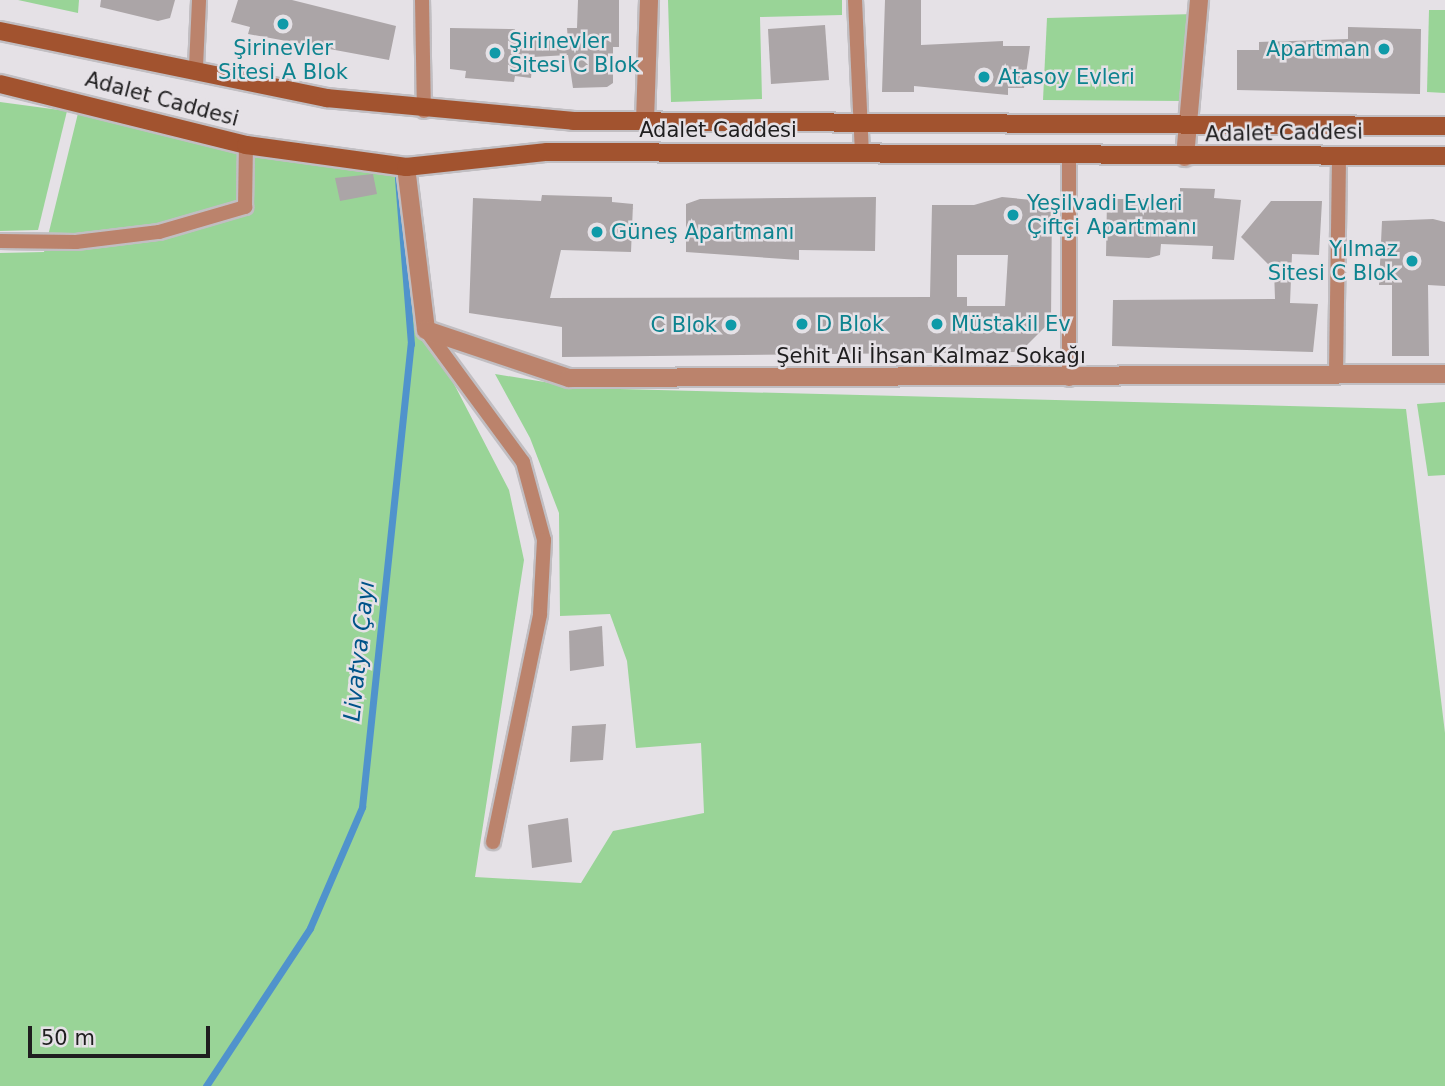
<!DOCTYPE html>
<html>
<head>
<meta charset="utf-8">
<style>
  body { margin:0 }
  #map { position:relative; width:1445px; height:1086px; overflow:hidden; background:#e5e1e6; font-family:"DejaVu Sans",sans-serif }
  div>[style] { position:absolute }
  .green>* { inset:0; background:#99d497 }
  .stream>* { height:7px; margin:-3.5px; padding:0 3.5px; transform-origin:3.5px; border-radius:3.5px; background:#5093cc }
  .building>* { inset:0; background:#aba5a7 }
  .roads { filter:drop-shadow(2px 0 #c1bec2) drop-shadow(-2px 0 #c1bec2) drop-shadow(0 2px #c1bec2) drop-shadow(0 -2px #c1bec2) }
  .lane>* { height:14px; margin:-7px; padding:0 7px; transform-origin:7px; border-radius:7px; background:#bb836c }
  .street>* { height:18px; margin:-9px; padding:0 9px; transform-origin:9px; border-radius:9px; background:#bb836c }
  .secondary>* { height:18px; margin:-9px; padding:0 9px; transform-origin:9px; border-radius:9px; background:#a2532f }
  .dots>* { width:19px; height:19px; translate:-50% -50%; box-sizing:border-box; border:4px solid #e5e1e6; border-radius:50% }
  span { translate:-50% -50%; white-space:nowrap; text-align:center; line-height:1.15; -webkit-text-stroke:5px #e5e1e6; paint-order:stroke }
  .culture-label { font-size:21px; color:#0d838f }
  .left { translate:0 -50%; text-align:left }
  .right { translate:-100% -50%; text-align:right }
  .street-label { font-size:21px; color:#1f1e1f }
  .water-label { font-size:23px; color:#005489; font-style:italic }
  .scale { position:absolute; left:28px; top:1026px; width:182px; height:32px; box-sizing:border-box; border:4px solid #1f1e1f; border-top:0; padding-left:9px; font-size:21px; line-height:24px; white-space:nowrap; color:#1f1e1f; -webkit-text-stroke:5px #e5e1e6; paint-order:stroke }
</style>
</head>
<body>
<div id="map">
  <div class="green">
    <i style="clip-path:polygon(18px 0,79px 0,78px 13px)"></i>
    <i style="clip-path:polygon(668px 0,842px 0,842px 15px,760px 17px,762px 99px,671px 102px)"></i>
    <i style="clip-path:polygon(1429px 10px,1445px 10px,1445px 93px,1427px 92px)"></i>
    <i style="clip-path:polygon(1194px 14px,1184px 101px,1043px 100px,1047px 18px)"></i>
    <i style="clip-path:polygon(81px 101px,246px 145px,406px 167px,426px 330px,509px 490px,524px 560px,475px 877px,581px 883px,613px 831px,704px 813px,701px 743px,636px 748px,627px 661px,610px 614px,560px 616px,559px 513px,530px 438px,495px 374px,581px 388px,1406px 409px,1445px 733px,1445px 1086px,0 1086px,0 253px,44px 252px)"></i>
    <i style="clip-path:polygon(0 102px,67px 111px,38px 230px,0 231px)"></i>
    <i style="clip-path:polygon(1445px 402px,1445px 475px,1428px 476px,1417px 404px)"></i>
  </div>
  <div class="stream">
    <i style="left:206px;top:1086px;width:189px;rotate:-56.6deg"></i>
    <i style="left:310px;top:928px;width:132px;rotate:-66.7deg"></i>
    <i style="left:362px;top:807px;width:466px;rotate:-84deg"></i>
    <i style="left:411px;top:344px;width:166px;rotate:-94.5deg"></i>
  </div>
  <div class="building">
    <i style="clip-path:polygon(101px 0,175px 0,170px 18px,158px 21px,100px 7px)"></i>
    <i style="clip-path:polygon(238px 0,292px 0,396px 26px,389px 60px,248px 34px,250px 27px,231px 22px)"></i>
    <i style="clip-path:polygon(578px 0,619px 0,619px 47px,613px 47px,613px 83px,607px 87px,573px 88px,568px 55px,533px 57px,531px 78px,515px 76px,514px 82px,465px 78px,466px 71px,450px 69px,450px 28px,515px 29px,515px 35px,568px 41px,567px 28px,577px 28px)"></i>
    <i style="clip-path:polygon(885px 0,921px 0,921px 45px,1003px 41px,1003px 46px,1030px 46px,1024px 88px,1008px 88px,1008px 95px,914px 86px,914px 92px,882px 92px)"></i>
    <i style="clip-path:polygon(825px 25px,829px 80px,771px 84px,768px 29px)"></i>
    <i style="clip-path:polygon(1348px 27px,1421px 29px,1420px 94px,1237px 90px,1237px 50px,1259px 50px,1259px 42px,1348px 39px)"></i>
    <i style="clip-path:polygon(373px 174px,377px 194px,340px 201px,335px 178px)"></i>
    <i style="clip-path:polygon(1180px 188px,1215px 189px,1214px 198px,1241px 200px,1234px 260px,1212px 259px,1213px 246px,1161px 244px,1160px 255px,1149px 258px,1106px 256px,1107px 199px,1180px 199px)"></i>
    <i style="clip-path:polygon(evenodd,542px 195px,612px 197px,612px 202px,633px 204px,631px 252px,561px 250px,550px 298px,930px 297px,932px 205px,974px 205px,1002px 197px,1052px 202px,1051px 321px,1020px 352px,562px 357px,562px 327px,469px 313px,473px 198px,541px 201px,542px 195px,957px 255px,1008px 255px,1005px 306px,967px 306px,967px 297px,957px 297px,957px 255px)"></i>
    <i style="clip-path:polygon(876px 197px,875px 251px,799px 250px,799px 260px,686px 252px,686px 204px,700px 199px)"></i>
    <i style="clip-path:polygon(1271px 201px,1322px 201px,1319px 255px,1292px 254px,1290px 303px,1318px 304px,1313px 352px,1112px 346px,1113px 300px,1275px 299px,1274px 270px,1241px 237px)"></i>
    <i style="clip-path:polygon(1433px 219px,1445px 222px,1445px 286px,1428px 285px,1429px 356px,1392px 356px,1392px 285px,1379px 285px,1382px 221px)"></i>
    <i style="clip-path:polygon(602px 626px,604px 666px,570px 671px,569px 631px)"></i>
    <i style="clip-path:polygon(606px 724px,603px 760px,570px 762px,572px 726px)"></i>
    <i style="clip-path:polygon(568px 818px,572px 862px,532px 868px,528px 825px)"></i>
  </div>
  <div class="roads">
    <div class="lane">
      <i style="left:422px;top:0;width:111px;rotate:89deg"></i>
      <i style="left:855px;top:0;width:152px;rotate:87.4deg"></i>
      <i style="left:196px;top:67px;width:67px;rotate:-87.4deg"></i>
      <i style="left:0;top:241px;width:76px;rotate:0.8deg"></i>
      <i style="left:76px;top:242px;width:84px;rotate:-6.9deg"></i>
      <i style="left:159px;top:232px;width:90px;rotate:-16.2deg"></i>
      <i style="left:245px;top:207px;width:62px;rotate:-89.1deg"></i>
      <i style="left:426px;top:330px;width:164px;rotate:53.7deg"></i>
      <i style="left:523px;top:462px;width:81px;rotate:74.9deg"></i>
      <i style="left:544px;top:540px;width:75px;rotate:93.1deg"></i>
      <i style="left:540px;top:615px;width:232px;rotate:101.7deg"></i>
      <i style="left:1336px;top:374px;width:219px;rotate:-89.2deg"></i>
      <i style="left:1069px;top:379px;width:222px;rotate:-90deg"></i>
    </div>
    <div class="street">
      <i style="left:645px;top:121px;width:121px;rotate:-88.1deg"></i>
      <i style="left:1185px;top:157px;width:158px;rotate:-84.9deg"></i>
      <i style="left:406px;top:167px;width:164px;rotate:83deg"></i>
      <i style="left:426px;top:330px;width:151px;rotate:18.6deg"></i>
      <i style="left:569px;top:378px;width:876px;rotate:-0.26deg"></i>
    </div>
    <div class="secondary">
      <i style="left:0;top:31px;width:334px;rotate:11.6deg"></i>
      <i style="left:327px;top:98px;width:247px;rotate:5.3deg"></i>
      <i style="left:573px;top:121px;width:872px;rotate:0.33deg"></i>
      <i style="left:0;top:84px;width:253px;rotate:13.9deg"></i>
      <i style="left:246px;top:145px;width:162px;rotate:7.8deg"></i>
      <i style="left:406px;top:167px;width:142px;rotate:-6.1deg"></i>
      <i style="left:547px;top:152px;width:898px;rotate:0.26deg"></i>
    </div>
  </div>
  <div class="dots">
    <i style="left:283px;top:24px;background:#0f9aa8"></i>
    <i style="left:1384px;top:49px;background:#0f9aa8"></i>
    <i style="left:495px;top:53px;background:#0f9aa8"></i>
    <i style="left:984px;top:77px;background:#0f9aa8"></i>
    <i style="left:1013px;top:215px;background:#0f9aa8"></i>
    <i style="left:597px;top:232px;background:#0f9aa8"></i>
    <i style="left:1412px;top:261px;background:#0f9aa8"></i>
    <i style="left:802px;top:324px;background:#0f9aa8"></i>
    <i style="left:937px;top:324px;background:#0f9aa8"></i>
    <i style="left:731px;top:325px;background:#0f9aa8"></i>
  </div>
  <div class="culture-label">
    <span class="left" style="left:509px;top:53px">Şirinevler<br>Sitesi C Blok</span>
    <span style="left:283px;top:60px">Şirinevler<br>Sitesi A Blok</span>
    <span class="right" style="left:1370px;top:49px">Apartman</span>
    <span class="left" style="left:998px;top:77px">Atasoy Evleri</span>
    <span class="left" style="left:1027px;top:215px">Yeşilvadi Evleri<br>Çiftçi Apartmanı</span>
    <span class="left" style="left:611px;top:232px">Güneş Apartmanı</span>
    <span class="right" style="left:1398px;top:261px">Yılmaz<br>Sitesi C Blok</span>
    <span class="left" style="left:816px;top:324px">D Blok</span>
    <span class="left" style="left:951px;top:324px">Müstakil Ev</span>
    <span class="right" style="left:717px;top:325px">C Blok</span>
  </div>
  <div class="street-label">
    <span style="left:162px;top:99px;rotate:15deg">Adalet Caddesi</span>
    <span style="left:718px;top:130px">Adalet Caddesi</span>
    <span style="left:1284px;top:133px;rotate:-1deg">Adalet Caddesi</span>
    <span style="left:931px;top:356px">Şehit Ali İhsan Kalmaz Sokağı</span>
  </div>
  <div class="water-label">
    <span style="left:359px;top:651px;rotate:-84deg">Livatya Çayı</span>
  </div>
  <div class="scale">50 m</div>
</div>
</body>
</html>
